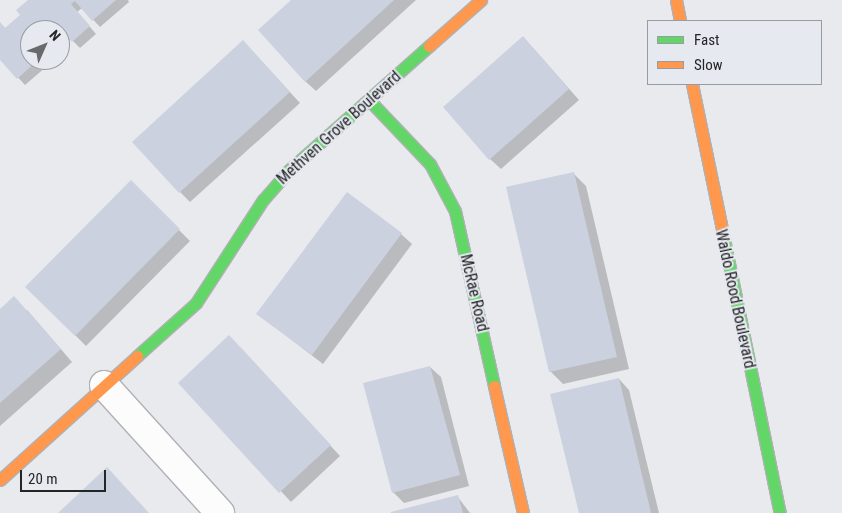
<!DOCTYPE html>
<html>
<head>
<meta charset="utf-8">
<style>
  body { margin:0 }
  #map { position:relative; width:842px; height:513px; overflow:hidden; background:#e8eaee; font-family:"Roboto Condensed",sans-serif }
  div>[style] { position:absolute }
  .shadow>* { inset:0; background:#0003 }
  .building>* { inset:0; background:#cbd1df }
  .roads { filter:drop-shadow(1px 0 #b0b1b4) drop-shadow(-1px 0 #b0b1b4) drop-shadow(0 1px #b0b1b4) drop-shadow(0 -1px #b0b1b4) }
  .street>* { height:28px; margin:-14px; padding:0 14px; transform-origin:14px; border-radius:14px; background:#fcfcfc }
  .fast>* { height:11px; margin:-5.5px; padding:0 5.5px; transform-origin:5.5px; border-radius:5.5px; background:#63d668 }
  .slow>* { height:11px; margin:-5.5px; padding:0 5.5px; transform-origin:5.5px; border-radius:5.5px; background:#ff974d }
  span { translate:-50% -50%; white-space:nowrap; text-align:center; line-height:1.15; -webkit-text-stroke:4px #e6e9f0; paint-order:stroke }
  .street-label { font-size:16px; color:#242527 }
  .legend { position:absolute; left:647px; top:20px; width:175px; height:65px; box-sizing:border-box; background:#e6e9f0; border:1px solid #989ba0; margin:0; padding:6px 9px; list-style:none; font-size:15px; color:#242527 }
  .legend li { display:flex; align-items:center; gap:10px; height:25px }
  .legend b { width:25px; border:1px solid #989ba0 }
  .north { position:absolute; left:20px; top:20px; width:50px; height:50px; box-sizing:border-box; background:#e6e9f0; border:1px solid #989ba0; border-radius:50%; rotate:46deg; font-size:14px; font-weight:700; line-height:20px; text-align:center; color:#242527 }
  .north::after { content:''; display:block; margin:auto; width:18px; height:22px; background:#696a6d; clip-path:polygon(50% 0,100% 100%,50% 72%,0 100%) }
  .scale { position:absolute; left:20px; top:470px; width:86px; height:22px; box-sizing:border-box; border:2px solid #242527; border-top:0; padding-left:6px; font-size:15px; line-height:18px; white-space:nowrap; color:#242527; -webkit-text-stroke:4px #e6e9f0; paint-order:stroke }
</style>
</head>
<body>
<div id="map">
  <div class="shadow">
    <i style="clip-path:polygon(29px 0,128px 0,129px 2px,100px 27px,82px 8px,77px 12px,96px 34px,80px 48px,71px 39px,60px 48px,60px 30px,30px 30px,30px 60px,54px 60px,25px 85px,0 58px,0 23px,6px 29px,22px 15px)"></i>
    <i style="clip-path:polygon(293px 0,416px 0,316px 91px,305px 81px)"></i>
    <i style="clip-path:polygon(533px 48px,579px 100px,501px 169px,490px 159px)"></i>
    <i style="clip-path:polygon(254px 53px,300px 103px,190px 202px,180px 192px)"></i>
    <i style="clip-path:polygon(573px 173px,586px 186px,629px 369px,563px 384px,550px 371px)"></i>
    <i style="clip-path:polygon(131px 182px,190px 241px,86px 346px,27px 287px)"></i>
    <i style="clip-path:polygon(401px 234px,412px 244px,323px 364px,258px 314px)"></i>
    <i style="clip-path:polygon(27px 310px,72px 362px,0 426px,0 311px)"></i>
    <i style="clip-path:polygon(240px 347px,340px 456px,291px 502px,180px 383px)"></i>
    <i style="clip-path:polygon(430px 367px,441px 377px,469px 486px,404px 503px,393px 492px)"></i>
    <i style="clip-path:polygon(619px 379px,629px 390px,659px 513px,580px 513px)"></i>
    <i style="clip-path:polygon(457px 496px,470px 513px,394px 513px)"></i>
  </div>
  <div class="building">
    <i style="clip-path:polygon(28px 0,116px 0,92px 21px,75px 1px,71px 4px,90px 26px,72px 42px,63px 32px,60px 34px,60px 30px,30px 30px,30px 60px,38px 60px,17px 79px,0 60px,0 22px,5px 28px,20px 15px,16px 10px)"></i>
    <i style="clip-path:polygon(291px 0,394px 0,305px 82px,258px 30px)"></i>
    <i style="clip-path:polygon(523px 36px,569px 89px,489px 160px,443px 107px)"></i>
    <i style="clip-path:polygon(243px 40px,290px 92px,179px 193px,132px 142px)"></i>
    <i style="clip-path:polygon(574px 172px,617px 357px,549px 372px,506px 187px)"></i>
    <i style="clip-path:polygon(131px 180px,180px 229px,75px 336px,25px 287px)"></i>
    <i style="clip-path:polygon(347px 192px,402px 233px,312px 355px,256px 314px)"></i>
    <i style="clip-path:polygon(14px 296px,61px 349px,0 403px,0 309px)"></i>
    <i style="clip-path:polygon(229px 335px,331px 445px,279px 493px,178px 383px)"></i>
    <i style="clip-path:polygon(430px 366px,460px 475px,392px 493px,363px 383px)"></i>
    <i style="clip-path:polygon(619px 378px,651px 513px,579px 513px,550px 394px)"></i>
    <i style="clip-path:polygon(107px 467px,149px 513px,58px 513px)"></i>
    <i style="clip-path:polygon(458px 495px,463px 513px,391px 513px,391px 512px)"></i>
  </div>
  <div class="roads">
    <div class="street">
      <i style="left:104px;top:385px;width:173px;rotate:47.8deg"></i>
    </div>
    <div class="fast">
      <i style="left:369px;top:100px;width:88px;rotate:46.4deg"></i>
      <i style="left:430px;top:164px;width:53px;rotate:62deg"></i>
      <i style="left:455px;top:211px;width:179px;rotate:77.4deg"></i>
      <i style="left:723px;top:234px;width:285px;rotate:78.5deg"></i>
      <i style="left:137px;top:356px;width:79px;rotate:-41.9deg"></i>
      <i style="left:196px;top:303px;width:123px;rotate:-57deg"></i>
      <i style="left:263px;top:200px;width:38px;rotate:-49deg"></i>
      <i style="left:288px;top:171px;width:188px;rotate:-41.6deg"></i>
    </div>
    <div class="slow">
      <i style="left:676px;top:0;width:21px;rotate:79deg"></i>
      <i style="left:429px;top:46px;width:69px;rotate:-41.5deg"></i>
      <i style="left:692px;top:84px;width:153px;rotate:78.3deg"></i>
      <i style="left:494px;top:386px;width:130px;rotate:77.1deg"></i>
      <i style="left:0;top:480px;width:185px;rotate:-42.1deg"></i>
    </div>
  </div>
  <div class="street-label">
    <span style="left:339px;top:128px;rotate:-42deg">Methven Grove Boulevard</span>
    <span style="left:474px;top:293px;rotate:77deg">McRae Road</span>
    <span style="left:735px;top:299px;rotate:78deg">Waldo Rood Boulevard</span>
  </div>
  <ul class="legend">
  <li><b style="height:6px;background:#63d668"></b>Fast</li>
  <li><b style="height:6px;background:#ff974d"></b>Slow</li>
  </ul>
  <div class="north">N</div>
  <div class="scale">20 m</div>
</div>
</body>
</html>
